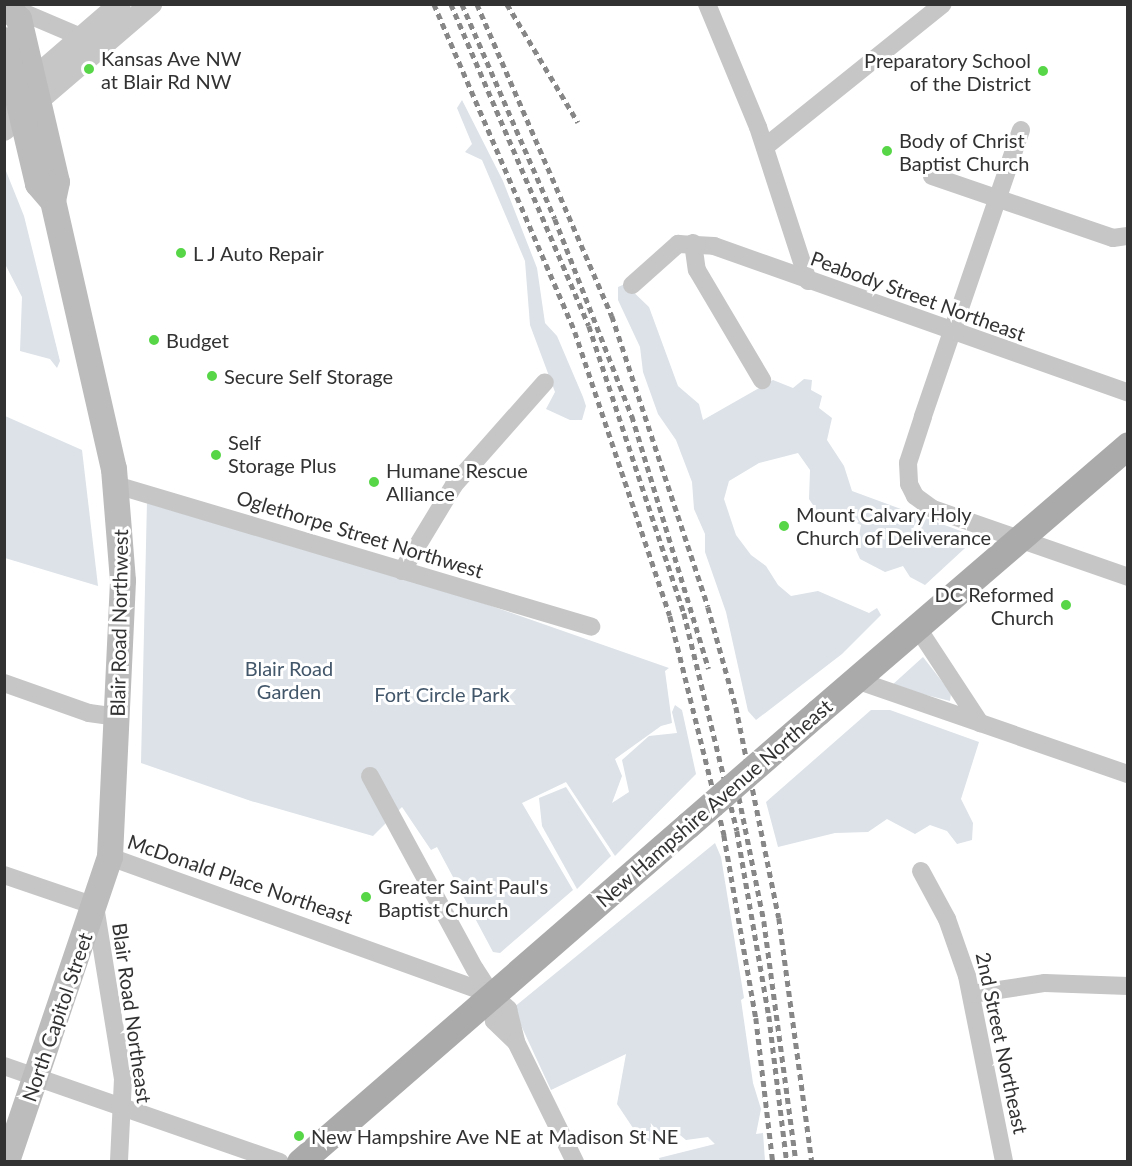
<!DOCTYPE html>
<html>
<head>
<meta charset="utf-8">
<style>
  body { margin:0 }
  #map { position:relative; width:1132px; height:1166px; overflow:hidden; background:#fff; font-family:Lato,sans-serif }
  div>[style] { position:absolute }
  .green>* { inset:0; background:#dce2e8 }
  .minor>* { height:18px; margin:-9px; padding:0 9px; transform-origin:9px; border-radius:9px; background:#c6c6c6 }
  .tertiary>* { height:22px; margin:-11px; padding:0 11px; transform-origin:11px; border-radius:11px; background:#c6c6c6 }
  .secondary>* { height:26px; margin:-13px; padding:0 13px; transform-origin:13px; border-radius:13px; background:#bcbcbc }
  .primary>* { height:27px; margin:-13.5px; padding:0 13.5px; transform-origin:13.5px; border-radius:13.5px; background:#aaa }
  .rail>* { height:4.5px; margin-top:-2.25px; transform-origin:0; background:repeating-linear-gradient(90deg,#878787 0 6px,transparent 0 10.5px) }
  .primary-bridge>* { height:27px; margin:-13.5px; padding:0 13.5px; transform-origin:13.5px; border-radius:13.5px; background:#aaa }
  .dots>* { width:16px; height:16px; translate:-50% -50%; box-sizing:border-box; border:3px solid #fff; border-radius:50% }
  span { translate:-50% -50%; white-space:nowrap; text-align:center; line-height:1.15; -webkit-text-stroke:6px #fff; paint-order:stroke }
  .poi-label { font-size:20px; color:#323232 }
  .left { translate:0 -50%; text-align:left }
  .right { translate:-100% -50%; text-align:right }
  .street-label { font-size:20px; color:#323232 }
  .park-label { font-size:20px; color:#43576b }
  .frame { position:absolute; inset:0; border:6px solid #323232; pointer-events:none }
</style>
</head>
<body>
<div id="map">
  <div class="green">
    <i style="clip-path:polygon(462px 100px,503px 181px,537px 268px,545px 323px,557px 336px,583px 397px,586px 406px,582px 420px,570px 420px,546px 409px,555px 392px,530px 325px,525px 261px,482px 160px,465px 152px,472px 144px,457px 108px)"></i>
    <i style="clip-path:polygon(4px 166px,24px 216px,60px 361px,57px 368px,50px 359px,20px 351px,22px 297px,5px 264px)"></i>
    <i style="clip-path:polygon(625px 284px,649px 307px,678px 386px,699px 404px,703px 420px,773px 380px,793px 388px,804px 379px,812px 380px,811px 390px,822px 396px,819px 408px,832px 418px,827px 440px,844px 466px,852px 491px,977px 537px,925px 585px,910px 577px,903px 566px,885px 572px,860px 559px,856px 550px,861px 525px,852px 521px,835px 523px,819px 514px,809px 499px,810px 470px,798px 453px,759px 463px,729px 481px,724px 499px,736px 535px,751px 555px,766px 566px,778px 585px,791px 596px,818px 591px,869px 613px,877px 608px,881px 615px,842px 654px,756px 720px,748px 711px,726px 612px,705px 552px,705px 534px,694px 509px,692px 482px,676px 440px,658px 414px,643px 372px,640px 347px,618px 300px,618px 287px)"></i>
    <i style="clip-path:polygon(5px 416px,82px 450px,98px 586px,5px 558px)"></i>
    <i style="clip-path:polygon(147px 501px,457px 594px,669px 668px,665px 671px,672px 723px,661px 726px,615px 759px,622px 776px,612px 803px,629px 792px,622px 760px,649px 736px,677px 733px,672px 712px,675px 705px,682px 710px,696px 774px,615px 856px,566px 782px,522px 803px,573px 890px,500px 953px,493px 952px,437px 847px,431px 850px,402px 807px,373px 836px,251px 801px,141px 763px)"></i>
    <i style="clip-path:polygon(923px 657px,951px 693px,950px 701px,891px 686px)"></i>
    <i style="clip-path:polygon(871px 710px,890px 710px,979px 742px,961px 799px,973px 823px,972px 840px,957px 844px,947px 831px,930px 825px,915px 834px,887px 819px,868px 832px,835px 833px,778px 847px,766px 802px)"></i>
    <i style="clip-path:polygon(566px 787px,611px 856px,577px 889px,542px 826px,539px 798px)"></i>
    <i style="clip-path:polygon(715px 843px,721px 857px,744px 998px,741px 1000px,753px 1083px,761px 1109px,756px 1134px,763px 1133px,765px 1161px,660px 1161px,659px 1158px,715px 1144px,708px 1137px,686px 1140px,674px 1130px,657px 1143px,641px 1140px,617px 1104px,626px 1054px,551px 1090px,513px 1008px)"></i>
  </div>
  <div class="minor">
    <i style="left:707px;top:4px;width:133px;rotate:67.5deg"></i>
    <i style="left:758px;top:127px;width:162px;rotate:72deg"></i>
    <i style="left:8px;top:6px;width:92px;rotate:23deg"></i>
    <i style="left:1021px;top:130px;width:303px;rotate:108.9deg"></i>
    <i style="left:923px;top:417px;width:48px;rotate:108.1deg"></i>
    <i style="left:908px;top:463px;width:21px;rotate:87deg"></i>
    <i style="left:909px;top:484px;width:13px;rotate:63deg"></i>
    <i style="left:915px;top:496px;width:22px;rotate:36deg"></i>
    <i style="left:933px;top:509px;width:207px;rotate:19.2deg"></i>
    <i style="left:765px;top:147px;width:228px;rotate:-38.8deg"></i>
    <i style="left:932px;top:176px;width:191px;rotate:18.9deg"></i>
    <i style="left:1113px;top:238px;width:15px;rotate:-8deg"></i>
    <i style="left:693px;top:243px;width:27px;rotate:82deg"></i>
    <i style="left:697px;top:270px;width:128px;rotate:59.4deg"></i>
    <i style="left:632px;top:285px;width:62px;rotate:-41.7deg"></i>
    <i style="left:678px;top:244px;width:36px;rotate:3deg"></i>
    <i style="left:714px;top:246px;width:439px;rotate:19.5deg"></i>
    <i style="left:116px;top:485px;width:496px;rotate:16.6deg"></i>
    <i style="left:402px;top:571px;width:100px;rotate:-58.8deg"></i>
    <i style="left:454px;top:485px;width:137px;rotate:-48.5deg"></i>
    <i style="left:917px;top:627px;width:115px;rotate:56.7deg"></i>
    <i style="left:856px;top:680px;width:288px;rotate:19.1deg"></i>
    <i style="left:4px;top:683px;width:90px;rotate:19.4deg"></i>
    <i style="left:89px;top:713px;width:29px;rotate:8deg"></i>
    <i style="left:370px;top:776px;width:220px;rotate:61.5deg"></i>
    <i style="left:475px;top:969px;width:30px;rotate:57deg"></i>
    <i style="left:491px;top:994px;width:23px;rotate:41deg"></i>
    <i style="left:508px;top:1009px;width:34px;rotate:76deg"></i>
    <i style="left:110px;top:857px;width:405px;rotate:19.8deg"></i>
    <i style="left:921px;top:871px;width:55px;rotate:61.6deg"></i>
    <i style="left:947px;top:919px;width:60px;rotate:70.7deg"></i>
    <i style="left:967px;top:976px;width:190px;rotate:78.7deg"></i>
    <i style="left:4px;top:875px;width:96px;rotate:18.8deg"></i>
    <i style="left:95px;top:906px;width:175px;rotate:80.8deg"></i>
    <i style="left:123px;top:1079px;width:83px;rotate:92.8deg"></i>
    <i style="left:491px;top:994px;width:27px;rotate:84deg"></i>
    <i style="left:494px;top:1021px;width:30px;rotate:44deg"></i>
    <i style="left:516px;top:1042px;width:134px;rotate:63.8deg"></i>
    <i style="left:972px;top:994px;width:74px;rotate:-8.6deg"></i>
    <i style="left:1045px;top:983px;width:83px;rotate:2.1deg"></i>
    <i style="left:4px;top:1066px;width:292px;rotate:19.2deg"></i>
  </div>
  <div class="tertiary">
    <i style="left:4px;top:104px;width:153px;rotate:-40.8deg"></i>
    <i style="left:4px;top:130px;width:194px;rotate:-40.6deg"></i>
  </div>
  <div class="secondary">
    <i style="left:5px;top:5px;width:20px;rotate:45deg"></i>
    <i style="left:19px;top:19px;width:167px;rotate:76.9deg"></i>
    <i style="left:57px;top:182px;width:19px;rotate:102deg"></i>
    <i style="left:53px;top:201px;width:275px;rotate:77.2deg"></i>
    <i style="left:114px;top:469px;width:112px;rotate:85.4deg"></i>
    <i style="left:123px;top:581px;width:276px;rotate:92.7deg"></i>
    <i style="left:110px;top:857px;width:322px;rotate:108.7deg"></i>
    <i style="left:4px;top:40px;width:148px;rotate:76.7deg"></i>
    <i style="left:38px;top:184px;width:23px;rotate:49deg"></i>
  </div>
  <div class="primary">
    <i style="left:818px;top:712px;width:409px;rotate:-40.7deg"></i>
    <i style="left:300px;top:1162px;width:514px;rotate:-40.98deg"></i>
  </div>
  <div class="rail">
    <i style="left:434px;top:4px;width:357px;rotate:66.7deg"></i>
    <i style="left:575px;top:332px;width:299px;rotate:71.5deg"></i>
    <i style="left:670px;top:616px;width:226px;rotate:76.1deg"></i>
    <i style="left:724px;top:835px;width:186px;rotate:80.1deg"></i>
    <i style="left:756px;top:1018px;width:145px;rotate:83.3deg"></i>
    <i style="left:451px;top:4px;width:350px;rotate:66.8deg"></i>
    <i style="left:589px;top:326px;width:302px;rotate:71.7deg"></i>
    <i style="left:684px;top:613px;width:224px;rotate:76.3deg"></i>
    <i style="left:737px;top:831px;width:188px;rotate:80.2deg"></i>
    <i style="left:769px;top:1016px;width:147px;rotate:83deg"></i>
    <i style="left:462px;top:4px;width:234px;rotate:66.6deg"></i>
    <i style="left:555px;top:219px;width:212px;rotate:68.7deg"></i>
    <i style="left:632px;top:416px;width:264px;rotate:73.1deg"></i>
    <i style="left:477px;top:4px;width:340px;rotate:66.6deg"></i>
    <i style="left:612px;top:316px;width:306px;rotate:71.7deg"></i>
    <i style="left:708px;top:607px;width:104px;rotate:74.4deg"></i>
    <i style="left:736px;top:707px;width:215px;rotate:78.5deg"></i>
    <i style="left:779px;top:918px;width:246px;rotate:82.3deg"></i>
    <i style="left:507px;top:4px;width:138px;rotate:59deg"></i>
    <i style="left:735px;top:777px;width:147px;rotate:78.6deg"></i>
    <i style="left:764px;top:921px;width:243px;rotate:82.4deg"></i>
  </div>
  <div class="primary-bridge">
    <i style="left:688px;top:825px;width:172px;rotate:-41deg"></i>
  </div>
  <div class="dots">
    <i style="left:89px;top:69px;background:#57d648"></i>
    <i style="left:1043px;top:71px;background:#57d648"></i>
    <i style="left:887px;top:151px;background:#57d648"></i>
    <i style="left:181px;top:253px;background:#57d648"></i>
    <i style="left:154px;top:340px;background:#57d648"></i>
    <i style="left:212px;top:376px;background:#57d648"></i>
    <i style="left:216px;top:455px;background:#57d648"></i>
    <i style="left:374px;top:482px;background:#57d648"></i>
    <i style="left:784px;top:526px;background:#57d648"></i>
    <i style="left:1066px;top:605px;background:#57d648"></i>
    <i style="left:366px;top:897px;background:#57d648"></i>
    <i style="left:299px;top:1136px;background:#57d648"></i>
  </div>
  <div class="poi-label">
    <span class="left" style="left:101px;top:70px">Kansas Ave NW<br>at Blair Rd NW</span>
    <span class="right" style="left:1031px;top:72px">Preparatory School<br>of the District</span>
    <span class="left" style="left:899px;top:152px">Body of Christ<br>Baptist Church</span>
    <span class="left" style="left:193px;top:253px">L J Auto Repair</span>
    <span class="left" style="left:166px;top:340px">Budget</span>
    <span class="left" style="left:224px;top:376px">Secure Self Storage</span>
    <span class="left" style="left:228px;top:454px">Self<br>Storage Plus</span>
    <span class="left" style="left:386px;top:482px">Humane Rescue<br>Alliance</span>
    <span class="left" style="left:796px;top:526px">Mount Calvary Holy<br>Church of Deliverance</span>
    <span class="right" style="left:1054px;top:606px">DC Reformed<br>Church</span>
    <span class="left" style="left:378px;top:898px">Greater Saint Paul's<br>Baptist Church</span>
    <span class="left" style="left:311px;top:1136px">New Hampshire Ave NE at Madison St NE</span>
  </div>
  <div class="street-label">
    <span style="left:918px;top:296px;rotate:20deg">Peabody Street Northeast</span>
    <span style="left:360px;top:534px;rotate:17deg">Oglethorpe Street Northwest</span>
    <span style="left:119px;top:623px;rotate:-89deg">Blair Road Northwest</span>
    <span style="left:714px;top:803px;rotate:-41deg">New Hampshire Avenue Northeast</span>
    <span style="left:240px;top:879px;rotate:19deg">McDonald Place Northeast</span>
    <span style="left:132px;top:1013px;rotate:82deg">Blair Road Northeast</span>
    <span style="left:57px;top:1017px;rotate:-71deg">North Capitol Street</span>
    <span style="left:1002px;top:1043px;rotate:78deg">2nd Street Northeast</span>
  </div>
  <div class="park-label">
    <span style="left:289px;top:680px">Blair Road<br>Garden</span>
    <span style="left:442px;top:694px">Fort Circle Park</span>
  </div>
  <div class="frame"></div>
</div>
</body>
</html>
